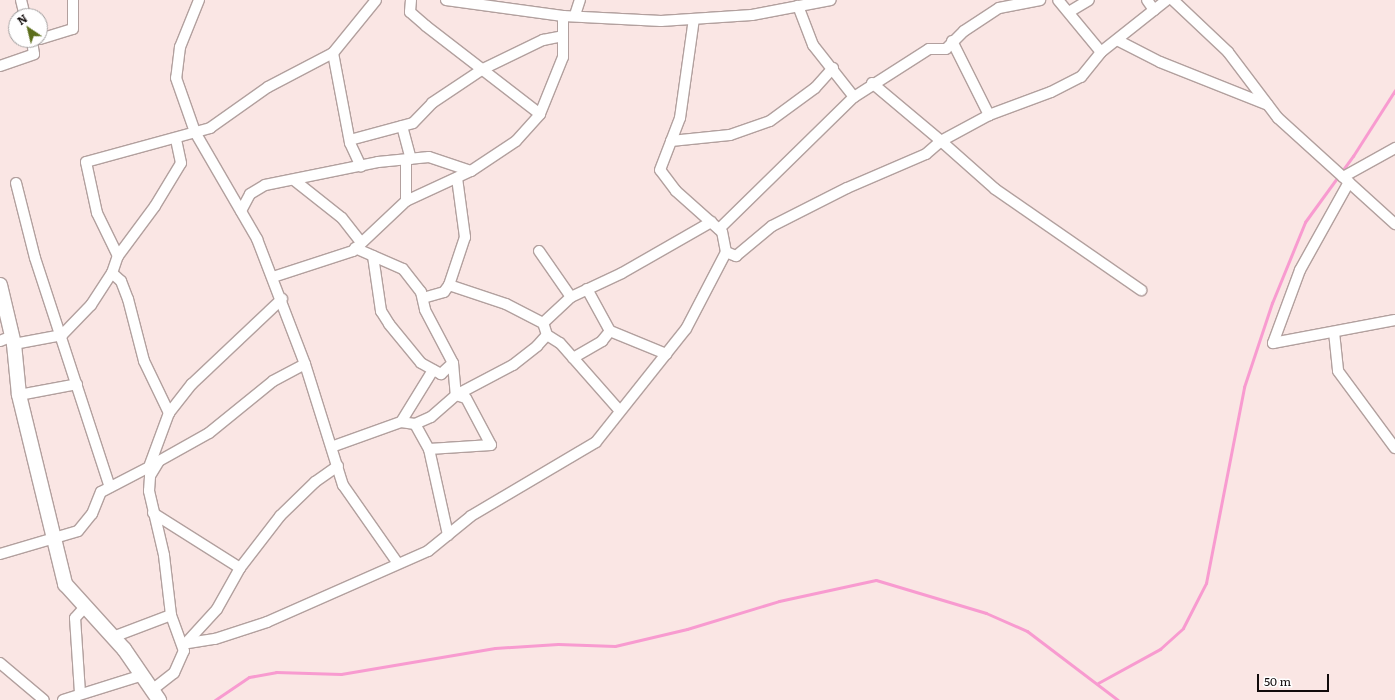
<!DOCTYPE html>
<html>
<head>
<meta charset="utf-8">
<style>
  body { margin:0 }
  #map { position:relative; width:1395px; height:700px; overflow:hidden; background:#fae6e4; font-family:Literata,serif }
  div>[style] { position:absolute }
  .stream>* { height:3px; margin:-1.5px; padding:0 1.5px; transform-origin:1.5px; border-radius:1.5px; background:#f89bd0 }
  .roads { filter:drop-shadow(1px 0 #b2a09e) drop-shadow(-1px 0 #b2a09e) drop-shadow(0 1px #b2a09e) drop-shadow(0 -1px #b2a09e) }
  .street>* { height:10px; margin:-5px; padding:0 5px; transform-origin:5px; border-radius:5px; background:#fff }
  .secondary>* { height:14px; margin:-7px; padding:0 7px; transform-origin:7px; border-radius:7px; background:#fff }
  span { translate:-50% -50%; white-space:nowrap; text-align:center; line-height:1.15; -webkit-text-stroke:3px #fff; paint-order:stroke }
  .north { position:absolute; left:8px; top:8px; width:40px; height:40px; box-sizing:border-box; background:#fff; border:1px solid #a09d9d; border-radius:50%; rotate:325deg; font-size:11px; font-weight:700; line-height:16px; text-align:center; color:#110b0b }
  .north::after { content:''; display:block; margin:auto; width:14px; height:18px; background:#5c6e1b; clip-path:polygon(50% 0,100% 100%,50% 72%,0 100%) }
  .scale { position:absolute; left:1257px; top:674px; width:72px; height:18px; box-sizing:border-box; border:2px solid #110b0b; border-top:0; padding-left:5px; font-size:12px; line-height:14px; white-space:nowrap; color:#110b0b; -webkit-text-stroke:3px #fff; paint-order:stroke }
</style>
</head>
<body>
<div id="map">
  <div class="stream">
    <i style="left:1098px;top:683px;width:71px;rotate:-28.7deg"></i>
    <i style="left:1160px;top:649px;width:31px;rotate:-42deg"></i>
    <i style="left:1183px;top:628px;width:51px;rotate:-62.9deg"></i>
    <i style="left:1206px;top:583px;width:200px;rotate:-79deg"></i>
    <i style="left:1244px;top:387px;width:89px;rotate:-71.6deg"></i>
    <i style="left:1272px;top:303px;width:87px;rotate:-67.8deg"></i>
    <i style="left:1305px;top:222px;width:82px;rotate:-54deg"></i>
    <i style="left:1353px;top:156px;width:78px;rotate:-57.5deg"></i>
    <i style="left:215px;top:700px;width:41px;rotate:-34.1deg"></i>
    <i style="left:249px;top:677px;width:27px;rotate:-10deg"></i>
    <i style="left:276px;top:672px;width:65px;rotate:1.8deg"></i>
    <i style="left:341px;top:674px;width:156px;rotate:-9.6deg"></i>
    <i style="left:495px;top:648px;width:63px;rotate:-3.6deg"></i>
    <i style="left:558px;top:644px;width:57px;rotate:2deg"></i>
    <i style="left:615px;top:646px;width:74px;rotate:-13.3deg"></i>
    <i style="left:687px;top:629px;width:96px;rotate:-16.9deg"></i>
    <i style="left:779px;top:601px;width:99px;rotate:-12.2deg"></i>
    <i style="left:876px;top:580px;width:115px;rotate:16.7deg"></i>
    <i style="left:986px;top:613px;width:45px;rotate:23.7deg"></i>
    <i style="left:1027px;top:631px;width:114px;rotate:37.2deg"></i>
  </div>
  <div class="roads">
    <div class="street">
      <i style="left:21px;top:0;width:16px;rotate:76deg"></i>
      <i style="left:199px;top:0;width:51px;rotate:112deg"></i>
      <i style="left:180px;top:47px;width:31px;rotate:97deg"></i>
      <i style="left:176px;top:78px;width:57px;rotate:70.6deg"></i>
      <i style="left:195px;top:132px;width:124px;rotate:59.9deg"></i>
      <i style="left:257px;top:239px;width:134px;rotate:69deg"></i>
      <i style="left:305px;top:364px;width:127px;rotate:72.6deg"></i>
      <i style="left:343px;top:485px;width:94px;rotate:55deg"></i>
      <i style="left:411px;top:0;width:12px;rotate:95deg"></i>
      <i style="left:410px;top:12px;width:21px;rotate:41deg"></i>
      <i style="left:426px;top:26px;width:144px;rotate:37.7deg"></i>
      <i style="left:446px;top:0;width:118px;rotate:7.8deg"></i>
      <i style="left:563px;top:16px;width:98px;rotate:2.9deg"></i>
      <i style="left:661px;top:21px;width:91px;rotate:-3.8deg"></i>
      <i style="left:752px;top:15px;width:80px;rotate:-10.8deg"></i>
      <i style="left:1173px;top:0;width:76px;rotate:43.4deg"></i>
      <i style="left:1228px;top:52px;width:83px;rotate:52.9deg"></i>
      <i style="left:1278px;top:118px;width:158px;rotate:42.2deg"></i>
      <i style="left:1154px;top:10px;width:16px;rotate:-38deg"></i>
      <i style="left:1069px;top:12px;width:23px;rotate:-31deg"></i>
      <i style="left:575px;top:15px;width:16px;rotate:-72deg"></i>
      <i style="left:40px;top:39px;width:34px;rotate:-17deg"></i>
      <i style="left:73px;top:29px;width:29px;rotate:-90deg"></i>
      <i style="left:1117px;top:40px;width:48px;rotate:27.1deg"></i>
      <i style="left:1160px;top:62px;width:116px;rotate:21.7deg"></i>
      <i style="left:952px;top:41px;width:83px;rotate:63.4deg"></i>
      <i style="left:1101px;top:52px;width:68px;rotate:-38.4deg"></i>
      <i style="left:1154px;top:10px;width:12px;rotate:-125deg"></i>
      <i style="left:333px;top:53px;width:92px;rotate:79.3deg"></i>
      <i style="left:350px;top:143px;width:26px;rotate:65deg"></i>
      <i style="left:0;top:66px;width:36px;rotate:-19deg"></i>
      <i style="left:34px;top:54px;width:12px;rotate:-99deg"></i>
      <i style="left:872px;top:83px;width:90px;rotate:40deg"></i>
      <i style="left:941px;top:141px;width:55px;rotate:-28.4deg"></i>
      <i style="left:989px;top:115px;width:66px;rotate:-20.4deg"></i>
      <i style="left:1051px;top:92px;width:34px;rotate:-27deg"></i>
      <i style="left:1081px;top:77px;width:32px;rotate:-51deg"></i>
      <i style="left:1101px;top:52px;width:67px;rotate:-129.6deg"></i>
      <i style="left:854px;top:97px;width:89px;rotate:-32.6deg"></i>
      <i style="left:929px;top:49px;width:17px"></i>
      <i style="left:946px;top:49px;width:25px;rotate:-45deg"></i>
      <i style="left:964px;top:31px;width:42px;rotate:-33.3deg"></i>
      <i style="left:999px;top:8px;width:42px;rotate:-11deg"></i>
      <i style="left:402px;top:126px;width:34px;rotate:75deg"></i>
      <i style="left:350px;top:140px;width:65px;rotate:-15.1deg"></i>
      <i style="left:413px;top:123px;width:28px;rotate:-46deg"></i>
      <i style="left:432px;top:103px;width:61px;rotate:-33.7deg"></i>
      <i style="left:483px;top:69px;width:67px;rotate:-25.8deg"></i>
      <i style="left:543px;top:40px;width:20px;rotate:-11deg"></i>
      <i style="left:671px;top:141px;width:59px;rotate:-5.8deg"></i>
      <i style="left:730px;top:135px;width:42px;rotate:-19.3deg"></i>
      <i style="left:770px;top:121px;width:56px;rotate:-36.3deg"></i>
      <i style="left:815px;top:88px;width:27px;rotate:-48deg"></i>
      <i style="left:406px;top:160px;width:41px;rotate:90deg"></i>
      <i style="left:1343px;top:177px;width:60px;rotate:-29.1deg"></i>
      <i style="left:457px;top:178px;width:60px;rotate:82.3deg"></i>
      <i style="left:465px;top:237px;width:51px;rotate:108.4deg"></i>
      <i style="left:449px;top:285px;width:60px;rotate:18.4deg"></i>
      <i style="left:506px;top:304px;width:42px;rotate:27.2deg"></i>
      <i style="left:294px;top:180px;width:61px;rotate:38.4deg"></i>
      <i style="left:342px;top:218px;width:31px;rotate:52deg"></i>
      <i style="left:1349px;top:182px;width:101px;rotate:119.1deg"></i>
      <i style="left:1300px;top:270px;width:78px;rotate:110.3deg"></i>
      <i style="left:1273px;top:343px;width:124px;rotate:-10.7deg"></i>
      <i style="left:16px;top:183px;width:77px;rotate:75.8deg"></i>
      <i style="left:35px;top:258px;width:241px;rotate:71.9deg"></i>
      <i style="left:241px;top:211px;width:19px;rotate:-62deg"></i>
      <i style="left:250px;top:194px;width:17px;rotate:-31deg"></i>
      <i style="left:265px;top:185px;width:115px;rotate:-11.5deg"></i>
      <i style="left:378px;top:162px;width:51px;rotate:-5.6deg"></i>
      <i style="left:429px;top:157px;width:44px;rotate:18.4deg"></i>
      <i style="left:471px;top:171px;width:54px;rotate:-33.7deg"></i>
      <i style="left:516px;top:141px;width:36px;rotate:-48deg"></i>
      <i style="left:540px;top:114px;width:61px;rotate:-68deg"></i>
      <i style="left:563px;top:57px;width:41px;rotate:-90deg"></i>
      <i style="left:719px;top:229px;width:189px;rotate:-44.4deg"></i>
      <i style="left:854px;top:97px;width:66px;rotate:-128.3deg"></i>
      <i style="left:813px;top:45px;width:42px;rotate:-111deg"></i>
      <i style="left:355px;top:248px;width:52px;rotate:23.6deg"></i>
      <i style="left:403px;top:269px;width:29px;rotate:52deg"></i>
      <i style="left:421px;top:292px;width:18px;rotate:77deg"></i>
      <i style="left:425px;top:310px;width:60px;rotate:62.2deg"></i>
      <i style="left:453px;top:363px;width:32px;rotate:85deg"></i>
      <i style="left:456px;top:395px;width:10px;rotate:17deg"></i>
      <i style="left:466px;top:398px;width:53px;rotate:62deg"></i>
      <i style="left:491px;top:445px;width:62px;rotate:176.3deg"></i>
      <i style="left:539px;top:251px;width:56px;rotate:55.2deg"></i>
      <i style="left:726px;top:252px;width:11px;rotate:22deg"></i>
      <i style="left:736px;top:256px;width:47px;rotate:-39.8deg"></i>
      <i style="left:772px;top:226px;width:84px;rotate:-26.9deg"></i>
      <i style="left:847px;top:188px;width:86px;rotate:-23.3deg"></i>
      <i style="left:926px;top:154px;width:20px;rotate:-41deg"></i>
      <i style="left:941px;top:141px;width:72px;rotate:41.6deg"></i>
      <i style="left:995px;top:189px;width:178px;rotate:34.7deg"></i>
      <i style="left:118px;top:256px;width:48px;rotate:-116deg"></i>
      <i style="left:97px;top:213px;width:52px;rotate:-102.2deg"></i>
      <i style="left:86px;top:162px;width:129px;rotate:-15.3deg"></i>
      <i style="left:210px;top:128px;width:71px;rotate:-35.3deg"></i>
      <i style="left:268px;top:87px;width:73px;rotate:-27.6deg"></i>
      <i style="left:333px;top:53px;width:68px;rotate:-50.9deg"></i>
      <i style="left:373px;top:256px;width:56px;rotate:81.7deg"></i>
      <i style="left:381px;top:311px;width:15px;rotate:58deg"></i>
      <i style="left:389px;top:324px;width:50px;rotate:50.6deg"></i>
      <i style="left:421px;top:363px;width:23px;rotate:29deg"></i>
      <i style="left:441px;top:374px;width:16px;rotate:-43deg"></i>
      <i style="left:112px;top:273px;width:12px;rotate:42deg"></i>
      <i style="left:121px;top:281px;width:19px;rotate:69deg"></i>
      <i style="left:128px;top:299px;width:64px;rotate:75.5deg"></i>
      <i style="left:144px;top:361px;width:58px;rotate:64.3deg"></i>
      <i style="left:273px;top:277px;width:84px;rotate:-18deg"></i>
      <i style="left:353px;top:251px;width:73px;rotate:-43.3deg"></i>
      <i style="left:406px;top:201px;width:72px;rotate:-24.8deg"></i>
      <i style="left:587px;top:289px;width:48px;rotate:61.3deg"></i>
      <i style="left:610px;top:331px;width:61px;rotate:22.3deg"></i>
      <i style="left:423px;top:298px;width:22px;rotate:-16deg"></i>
      <i style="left:444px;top:292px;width:9px;rotate:-54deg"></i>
      <i style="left:1334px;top:332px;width:39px;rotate:84deg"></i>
      <i style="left:1338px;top:371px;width:96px;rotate:53.5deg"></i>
      <i style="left:547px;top:335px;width:15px;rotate:32deg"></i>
      <i style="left:560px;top:343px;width:89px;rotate:48.6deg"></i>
      <i style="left:0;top:341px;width:11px;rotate:-22deg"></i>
      <i style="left:14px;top:344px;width:49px;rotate:-10.6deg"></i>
      <i style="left:62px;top:335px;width:42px;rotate:-46deg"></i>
      <i style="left:91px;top:305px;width:38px;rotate:-57deg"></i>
      <i style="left:112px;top:273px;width:18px;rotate:-71deg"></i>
      <i style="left:118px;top:256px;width:62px;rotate:-53.5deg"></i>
      <i style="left:155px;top:206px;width:50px;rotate:-58.8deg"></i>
      <i style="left:181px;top:163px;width:24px;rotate:-102deg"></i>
      <i style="left:573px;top:358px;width:34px;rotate:-30deg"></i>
      <i style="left:602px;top:341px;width:13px;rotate:-51deg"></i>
      <i style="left:19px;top:395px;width:59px;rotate:-10.7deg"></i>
      <i style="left:401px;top:422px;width:61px;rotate:-58.4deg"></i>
      <i style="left:415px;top:424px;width:17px;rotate:-24deg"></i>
      <i style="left:431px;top:417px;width:33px;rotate:-41deg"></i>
      <i style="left:456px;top:395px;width:64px;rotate:-27.8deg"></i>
      <i style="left:513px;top:365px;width:31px;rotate:-38deg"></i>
      <i style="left:537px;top:346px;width:15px;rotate:-48deg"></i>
      <i style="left:547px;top:335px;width:13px;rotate:-108deg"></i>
      <i style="left:543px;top:323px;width:38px;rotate:-43deg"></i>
      <i style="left:571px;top:297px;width:56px;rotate:-25.2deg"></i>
      <i style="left:622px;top:273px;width:103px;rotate:-29.8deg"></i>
      <i style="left:334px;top:446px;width:71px;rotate:-19.7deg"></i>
      <i style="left:401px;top:422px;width:14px;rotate:8deg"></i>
      <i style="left:415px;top:424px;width:29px;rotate:61deg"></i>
      <i style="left:429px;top:449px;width:88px;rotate:77.5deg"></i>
      <i style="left:153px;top:513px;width:103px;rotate:32.3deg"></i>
      <i style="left:0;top:554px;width:81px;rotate:-16.4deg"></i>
      <i style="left:78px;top:531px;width:22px;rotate:-51deg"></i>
      <i style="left:92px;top:514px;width:24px;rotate:-68deg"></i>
      <i style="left:101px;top:492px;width:54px;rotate:-27.5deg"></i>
      <i style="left:149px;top:467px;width:58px;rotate:-69.7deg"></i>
      <i style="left:169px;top:413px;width:37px;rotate:-52deg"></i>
      <i style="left:192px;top:384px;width:124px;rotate:-43.4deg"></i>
      <i style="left:113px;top:637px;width:62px;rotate:-20.8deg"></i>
      <i style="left:186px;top:643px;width:46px;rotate:-47.6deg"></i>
      <i style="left:217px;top:609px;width:47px;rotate:-60.7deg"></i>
      <i style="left:240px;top:568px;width:66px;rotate:-52.4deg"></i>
      <i style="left:280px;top:516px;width:49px;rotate:-44.2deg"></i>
      <i style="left:315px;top:482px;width:28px;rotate:-35deg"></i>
      <i style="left:182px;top:644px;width:33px;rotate:-9deg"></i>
      <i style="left:215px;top:639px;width:55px;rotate:-18.1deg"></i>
      <i style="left:267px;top:622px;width:176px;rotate:-23.8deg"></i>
      <i style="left:428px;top:551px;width:55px;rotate:-39.1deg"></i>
      <i style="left:471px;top:516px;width:145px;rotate:-30.6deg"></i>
      <i style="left:596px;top:442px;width:144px;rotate:-51.5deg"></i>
      <i style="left:686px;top:329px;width:87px;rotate:-62.5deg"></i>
      <i style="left:726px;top:252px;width:20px;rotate:-101deg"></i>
      <i style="left:722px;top:232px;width:62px;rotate:-138.3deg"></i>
      <i style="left:676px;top:191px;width:26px;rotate:-127deg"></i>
      <i style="left:660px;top:170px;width:56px;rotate:-69deg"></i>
      <i style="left:680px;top:118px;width:100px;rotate:-82deg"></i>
      <i style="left:0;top:663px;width:57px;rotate:40.1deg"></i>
      <i style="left:152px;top:690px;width:28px;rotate:-38deg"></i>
      <i style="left:174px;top:673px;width:24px;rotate:-66deg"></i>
      <i style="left:184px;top:651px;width:38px;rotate:-110deg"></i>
      <i style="left:171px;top:615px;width:60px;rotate:-96.7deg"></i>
      <i style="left:164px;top:555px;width:66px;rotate:-103.2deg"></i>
      <i style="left:149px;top:491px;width:15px;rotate:-86deg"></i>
      <i style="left:150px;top:476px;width:17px;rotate:-59deg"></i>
      <i style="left:159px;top:461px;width:57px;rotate:-29.2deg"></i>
      <i style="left:209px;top:433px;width:82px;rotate:-39.1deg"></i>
      <i style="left:273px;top:381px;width:36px;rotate:-28deg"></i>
      <i style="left:80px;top:693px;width:75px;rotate:-93.8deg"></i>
      <i style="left:75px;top:618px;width:13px;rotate:-48deg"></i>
      <i style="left:63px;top:700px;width:84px;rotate:-17.4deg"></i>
    </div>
    <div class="secondary">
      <i style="left:0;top:285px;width:61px;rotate:76.7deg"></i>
      <i style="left:14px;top:344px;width:51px;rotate:84.4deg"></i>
      <i style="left:19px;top:395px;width:195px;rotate:76.3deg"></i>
      <i style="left:65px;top:584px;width:88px;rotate:47.8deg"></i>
      <i style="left:124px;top:649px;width:62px;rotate:55.5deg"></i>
    </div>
  </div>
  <div class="north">N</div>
  <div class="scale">50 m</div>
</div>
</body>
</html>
